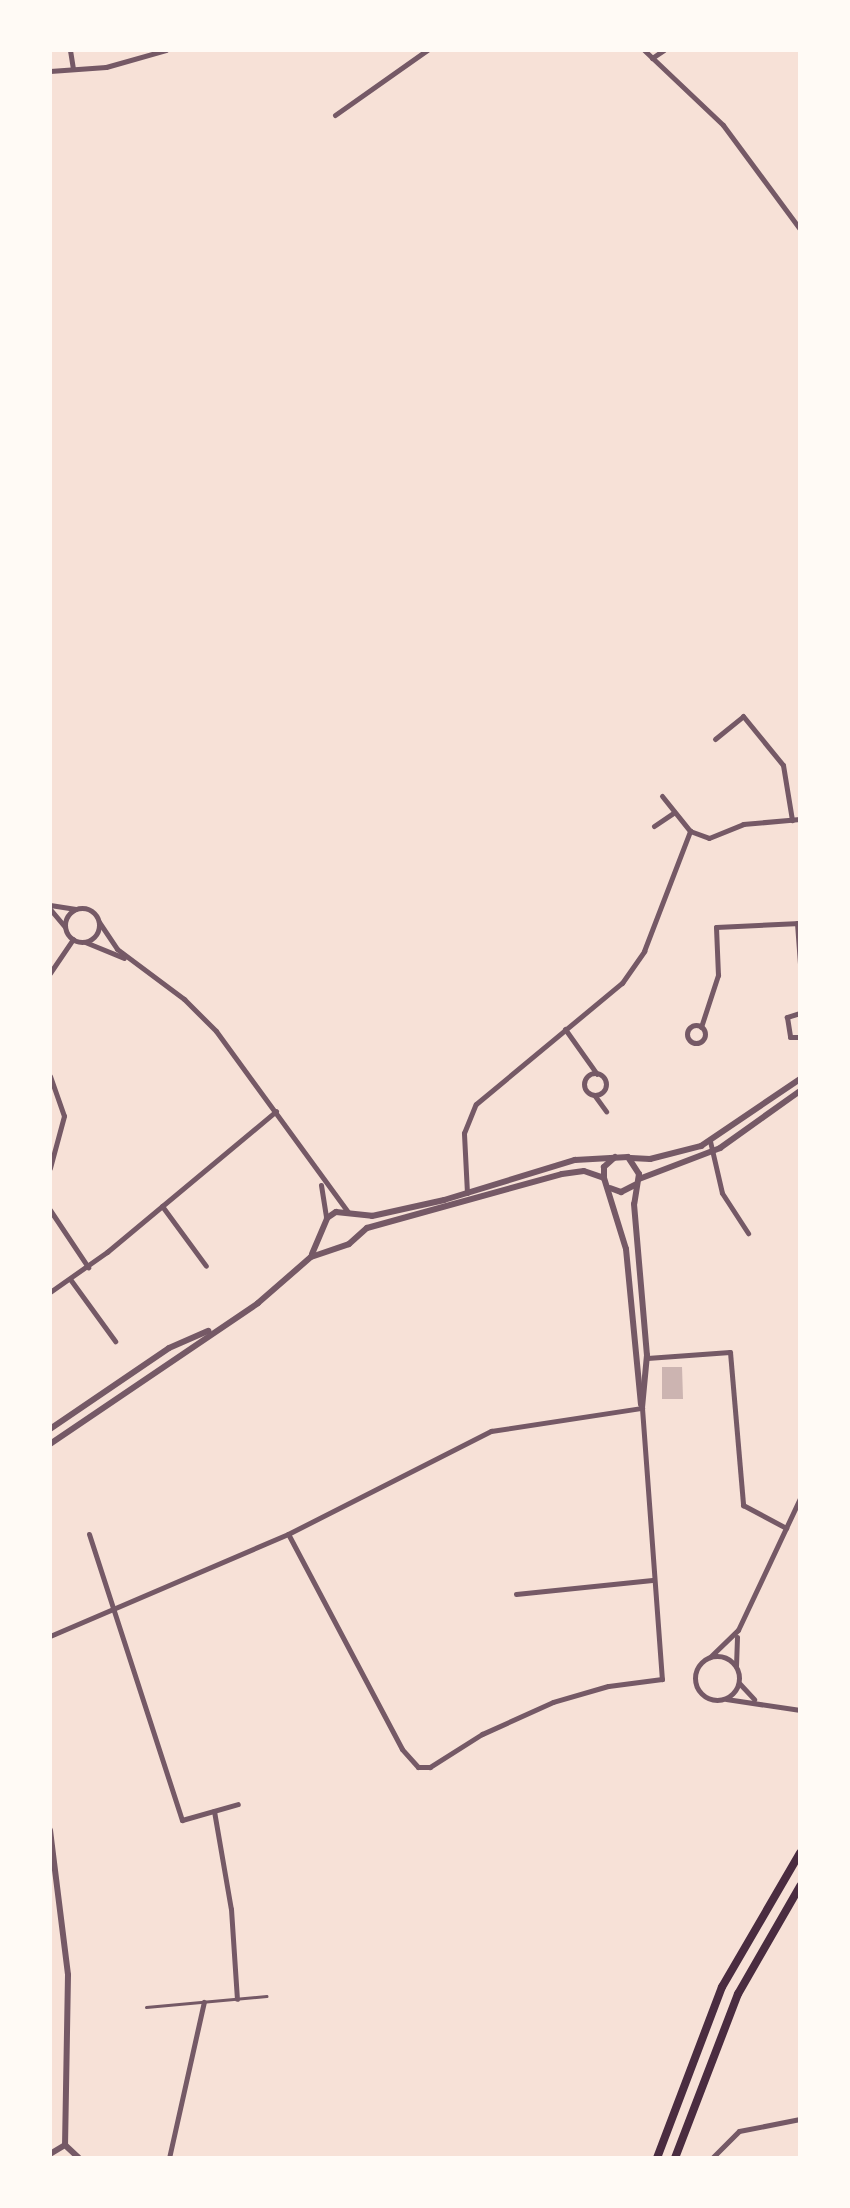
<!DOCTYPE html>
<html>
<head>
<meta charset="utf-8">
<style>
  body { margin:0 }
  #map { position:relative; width:850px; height:2208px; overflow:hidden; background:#f7e1d7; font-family:"Work Sans",sans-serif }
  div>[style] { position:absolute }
  .building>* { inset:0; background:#ccb4b1 }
  .service>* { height:3px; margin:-1.5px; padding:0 1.5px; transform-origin:1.5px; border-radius:1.5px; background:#755966 }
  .minor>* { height:5px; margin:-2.5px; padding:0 2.5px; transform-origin:2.5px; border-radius:2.5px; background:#755966 }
  .minor>.ring { margin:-2.5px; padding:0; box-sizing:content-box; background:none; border:5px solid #755966; border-radius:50% }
  .tertiary>* { height:6px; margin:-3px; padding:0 3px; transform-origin:3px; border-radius:3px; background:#755966 }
  .primary>* { height:8px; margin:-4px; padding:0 4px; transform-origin:4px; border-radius:4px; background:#4a2c40 }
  span { translate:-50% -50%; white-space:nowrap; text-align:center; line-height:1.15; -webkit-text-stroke:8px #fffaf5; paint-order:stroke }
  .frame { position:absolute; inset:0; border:52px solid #fffaf5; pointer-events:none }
</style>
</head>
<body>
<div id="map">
  <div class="building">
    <i style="clip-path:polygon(662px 1367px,682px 1367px,683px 1399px,662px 1399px)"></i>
  </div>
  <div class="service">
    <i style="left:146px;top:2007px;width:121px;rotate:-5.2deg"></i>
  </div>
  <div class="minor">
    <i style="left:70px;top:50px;width:19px;rotate:81deg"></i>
    <i style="left:644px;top:50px;width:109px;rotate:43.5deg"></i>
    <i style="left:723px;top:125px;width:129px;rotate:53.5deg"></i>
    <i style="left:652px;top:58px;width:14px;rotate:-34deg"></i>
    <i style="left:50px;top:71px;width:56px;rotate:-4.1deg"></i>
    <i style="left:106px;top:67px;width:62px;rotate:-15.8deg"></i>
    <i style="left:335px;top:115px;width:113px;rotate:-35.2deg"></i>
    <i style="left:715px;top:739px;width:36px;rotate:-39deg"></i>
    <i style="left:743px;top:716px;width:63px;rotate:50.8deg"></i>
    <i style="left:783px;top:765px;width:56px;rotate:80.7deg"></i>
    <i style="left:662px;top:796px;width:45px;rotate:51.3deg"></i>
    <i style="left:690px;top:831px;width:20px;rotate:20deg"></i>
    <i style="left:709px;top:838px;width:37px;rotate:-22deg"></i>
    <i style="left:743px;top:824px;width:57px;rotate:-5deg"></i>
    <i style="left:654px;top:826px;width:23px;rotate:-34deg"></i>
    <i style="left:50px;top:905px;width:26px;rotate:9deg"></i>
    <i class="ring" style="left:65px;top:908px;width:29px;height:29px"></i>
    <i style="left:50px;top:909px;width:23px;rotate:50deg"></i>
    <i style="left:99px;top:922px;width:32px;rotate:56deg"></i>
    <i style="left:117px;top:949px;width:84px;rotate:36.7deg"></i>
    <i style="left:184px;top:999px;width:45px;rotate:45deg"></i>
    <i style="left:216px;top:1031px;width:224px;rotate:53.9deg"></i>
    <i style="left:797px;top:923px;width:41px;rotate:85.8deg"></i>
    <i style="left:85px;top:942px;width:42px;rotate:22.3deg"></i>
    <i style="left:50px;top:973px;width:41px;rotate:-55.9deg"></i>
    <i style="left:800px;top:1013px;width:14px;rotate:163deg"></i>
    <i style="left:787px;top:1017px;width:20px;rotate:81deg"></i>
    <i style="left:790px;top:1037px;width:10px"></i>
    <i class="ring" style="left:687px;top:1025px;width:13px;height:13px"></i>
    <i style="left:701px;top:1027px;width:55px;rotate:-71.9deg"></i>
    <i style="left:718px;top:975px;width:48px;rotate:-92.4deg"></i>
    <i style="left:716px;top:927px;width:84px;rotate:-2.7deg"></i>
    <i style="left:565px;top:1029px;width:55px;rotate:54.6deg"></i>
    <i class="ring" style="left:584px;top:1073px;width:17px;height:17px"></i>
    <i style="left:50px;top:1076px;width:42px;rotate:70.7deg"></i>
    <i style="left:64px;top:1116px;width:54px;rotate:105.1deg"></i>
    <i style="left:595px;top:1096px;width:19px;rotate:54deg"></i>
    <i style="left:710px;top:1141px;width:53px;rotate:77deg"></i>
    <i style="left:722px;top:1193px;width:48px;rotate:57deg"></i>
    <i style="left:321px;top:1185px;width:33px;rotate:81deg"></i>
    <i style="left:467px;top:1193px;width:60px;rotate:-92.9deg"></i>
    <i style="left:464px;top:1133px;width:31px;rotate:-68deg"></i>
    <i style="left:476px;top:1104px;width:190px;rotate:-39.7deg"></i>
    <i style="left:622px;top:983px;width:39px;rotate:-55deg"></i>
    <i style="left:644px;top:951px;width:129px;rotate:-69deg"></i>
    <i style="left:162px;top:1206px;width:74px;rotate:53.7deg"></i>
    <i style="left:50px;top:1210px;width:69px;rotate:56.3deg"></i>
    <i style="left:70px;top:1279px;width:77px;rotate:54deg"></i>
    <i style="left:50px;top:1292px;width:70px;rotate:-35.1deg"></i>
    <i style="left:107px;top:1252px;width:220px;rotate:-39.8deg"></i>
    <i style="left:647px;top:1358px;width:83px;rotate:-4.1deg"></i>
    <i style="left:730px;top:1352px;width:154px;rotate:85.1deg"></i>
    <i style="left:743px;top:1505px;width:49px;rotate:28.1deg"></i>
    <i style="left:89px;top:1534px;width:301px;rotate:72deg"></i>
    <i style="left:182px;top:1820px;width:58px;rotate:-15.9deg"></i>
    <i style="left:516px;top:1594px;width:137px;rotate:-5.9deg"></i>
    <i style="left:50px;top:1636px;width:259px;rotate:-23.2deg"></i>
    <i style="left:288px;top:1534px;width:228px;rotate:-26.9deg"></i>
    <i style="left:491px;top:1431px;width:153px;rotate:-8.7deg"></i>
    <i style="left:642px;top:1408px;width:272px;rotate:85.8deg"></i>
    <i style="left:662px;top:1679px;width:54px;rotate:172.6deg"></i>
    <i style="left:608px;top:1686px;width:57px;rotate:163.8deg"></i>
    <i style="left:553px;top:1702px;width:78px;rotate:155.7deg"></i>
    <i style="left:482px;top:1734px;width:62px;rotate:147.6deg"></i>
    <i style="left:430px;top:1767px;width:12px;rotate:180deg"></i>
    <i style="left:418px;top:1767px;width:24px;rotate:-132deg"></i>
    <i style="left:402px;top:1749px;width:243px;rotate:-117.9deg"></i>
    <i class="ring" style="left:695px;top:1656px;width:39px;height:39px"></i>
    <i style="left:710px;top:1657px;width:39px;rotate:-44deg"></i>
    <i style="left:738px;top:1630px;width:146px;rotate:-64.8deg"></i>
    <i style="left:736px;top:1666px;width:29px;rotate:-88deg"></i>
    <i style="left:740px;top:1684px;width:21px;rotate:47deg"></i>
    <i style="left:726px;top:1699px;width:75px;rotate:8.5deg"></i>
    <i style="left:214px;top:1811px;width:99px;rotate:80.2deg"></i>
    <i style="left:231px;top:1909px;width:90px;rotate:86.2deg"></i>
    <i style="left:169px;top:2158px;width:160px;rotate:-77.4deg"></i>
    <i style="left:712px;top:2158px;width:38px;rotate:-45deg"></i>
    <i style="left:739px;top:2131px;width:62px;rotate:-11.1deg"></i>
  </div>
  <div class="tertiary">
    <i style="left:615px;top:1157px;width:15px;rotate:138deg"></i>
    <i style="left:604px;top:1167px;width:11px;rotate:90deg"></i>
    <i style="left:604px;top:1178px;width:74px;rotate:72.8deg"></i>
    <i style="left:626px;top:1249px;width:156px;rotate:84.5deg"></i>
    <i style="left:631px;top:1158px;width:19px;rotate:3deg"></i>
    <i style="left:650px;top:1159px;width:53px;rotate:-14.3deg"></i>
    <i style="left:701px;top:1146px;width:120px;rotate:-34.1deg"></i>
    <i style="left:639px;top:1179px;width:87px;rotate:-20.9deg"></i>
    <i style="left:720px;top:1148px;width:98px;rotate:-35.5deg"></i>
    <i style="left:610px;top:1188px;width:12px;rotate:20deg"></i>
    <i style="left:621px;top:1192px;width:16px;rotate:-27deg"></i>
    <i style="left:312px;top:1254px;width:39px;rotate:-67deg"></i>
    <i style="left:327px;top:1218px;width:11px;rotate:-34deg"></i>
    <i style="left:336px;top:1212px;width:36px;rotate:6deg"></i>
    <i style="left:372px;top:1216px;width:74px;rotate:-12.5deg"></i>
    <i style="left:444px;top:1200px;width:137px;rotate:-17deg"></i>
    <i style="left:575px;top:1160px;width:53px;rotate:-3.2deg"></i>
    <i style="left:628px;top:1157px;width:20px;rotate:57deg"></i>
    <i style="left:639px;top:1174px;width:30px;rotate:99deg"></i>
    <i style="left:634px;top:1204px;width:152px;rotate:85.1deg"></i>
    <i style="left:647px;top:1355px;width:53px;rotate:95.4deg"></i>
    <i style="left:50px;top:1429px;width:144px;rotate:-34.2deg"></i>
    <i style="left:169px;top:1348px;width:43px;rotate:-23.6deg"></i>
    <i style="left:50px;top:1444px;width:251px;rotate:-34.1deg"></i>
    <i style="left:258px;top:1303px;width:70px;rotate:-41deg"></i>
    <i style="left:311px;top:1257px;width:40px;rotate:-18.9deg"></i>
    <i style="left:349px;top:1244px;width:24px;rotate:-42deg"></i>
    <i style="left:367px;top:1228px;width:202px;rotate:-15.5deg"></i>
    <i style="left:562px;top:1174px;width:22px;rotate:-8deg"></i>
    <i style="left:584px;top:1171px;width:21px;rotate:19deg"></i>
    <i style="left:50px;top:1830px;width:146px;rotate:82.9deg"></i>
    <i style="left:68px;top:1975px;width:170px;rotate:91deg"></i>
    <i style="left:50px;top:2154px;width:17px;rotate:-31deg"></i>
    <i style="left:65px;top:2145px;width:19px;rotate:43deg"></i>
  </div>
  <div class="primary">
    <i style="left:657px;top:2158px;width:183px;rotate:-69.2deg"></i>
    <i style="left:722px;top:1987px;width:155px;rotate:-59.8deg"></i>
    <i style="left:675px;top:2158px;width:176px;rotate:-69deg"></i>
    <i style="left:738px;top:1994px;width:125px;rotate:-60.1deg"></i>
  </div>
  <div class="frame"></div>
</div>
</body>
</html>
